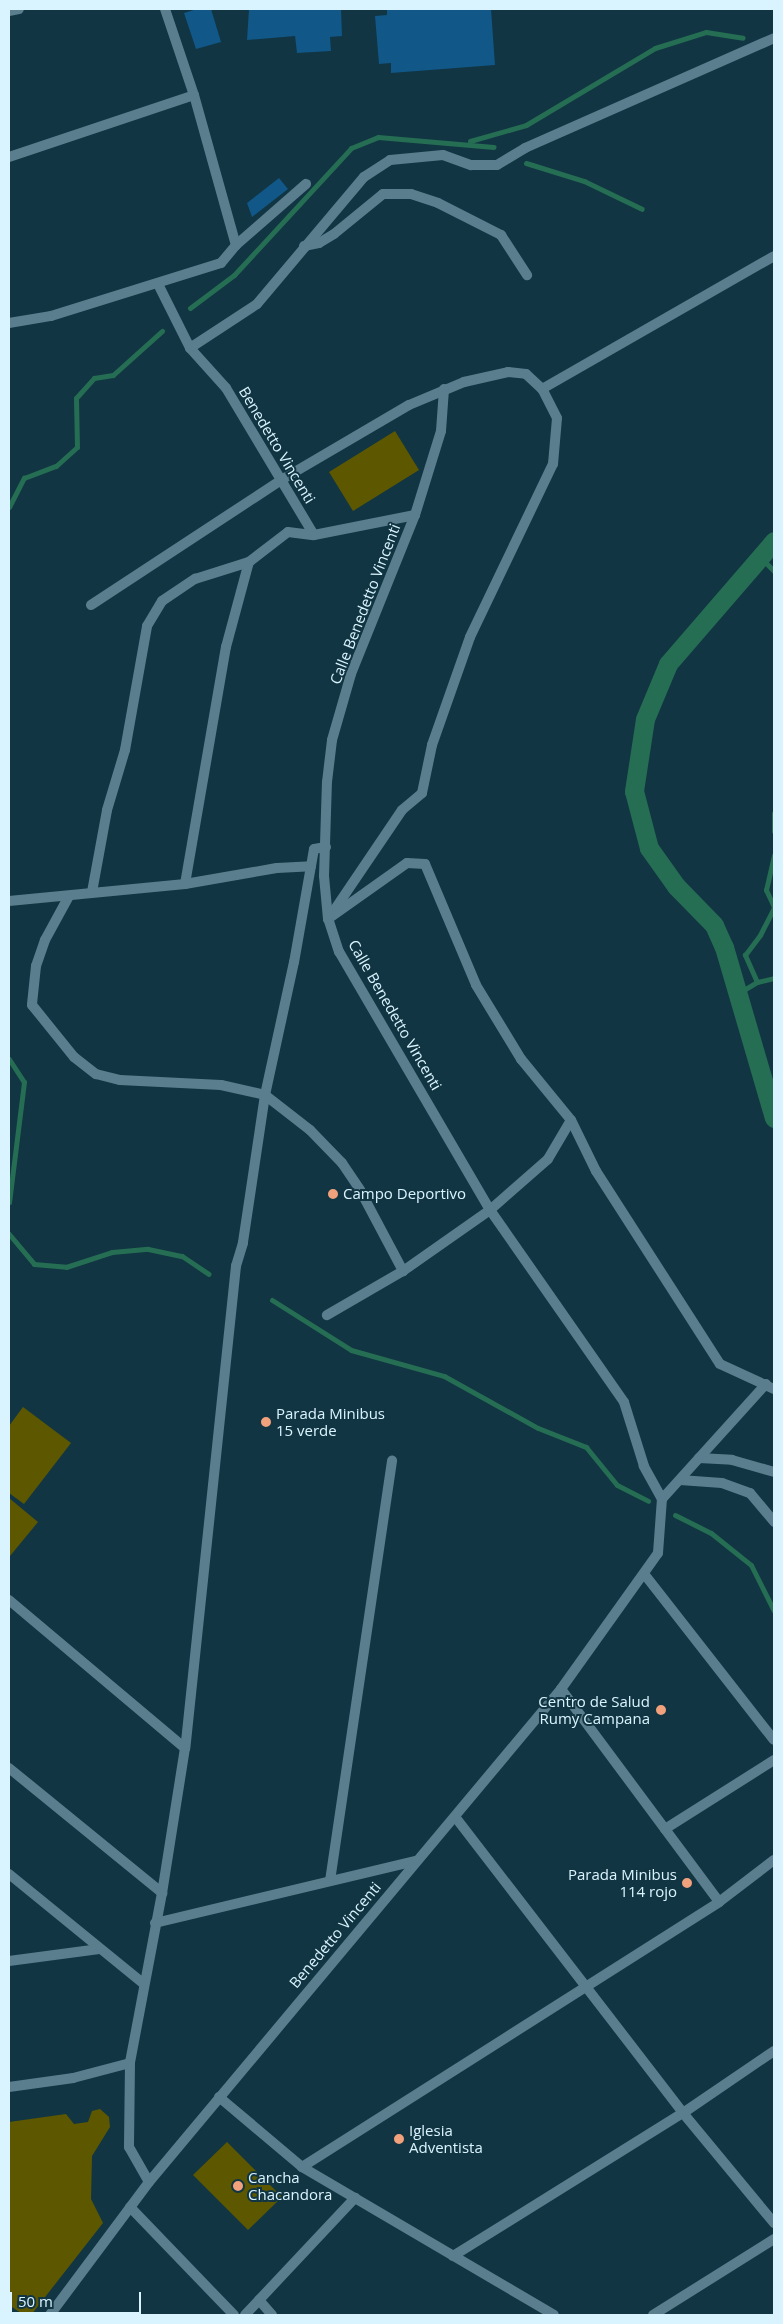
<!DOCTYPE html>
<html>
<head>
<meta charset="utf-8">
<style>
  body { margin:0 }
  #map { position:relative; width:783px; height:2324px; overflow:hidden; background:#113542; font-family:"Open Sans",sans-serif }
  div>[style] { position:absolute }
  .green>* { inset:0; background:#5d5800 }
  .stream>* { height:5px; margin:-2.5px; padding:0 2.5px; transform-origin:2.5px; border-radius:2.5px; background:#256d53 }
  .canal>* { height:19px; margin:-9.5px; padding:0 9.5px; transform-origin:9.5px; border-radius:9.5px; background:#256d53 }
  .building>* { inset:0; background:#115788 }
  .service>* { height:10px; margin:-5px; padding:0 5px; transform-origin:5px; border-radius:5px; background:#5a7e8d }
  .minor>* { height:10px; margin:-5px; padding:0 5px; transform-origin:5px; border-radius:5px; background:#5a7e8d }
  .tertiary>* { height:10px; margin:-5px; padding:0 5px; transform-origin:5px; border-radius:5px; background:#5a7e8d }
  .dots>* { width:14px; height:14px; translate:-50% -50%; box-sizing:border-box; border:2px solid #113542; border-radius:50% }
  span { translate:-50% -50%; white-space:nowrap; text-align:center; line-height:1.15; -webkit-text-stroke:4px #113542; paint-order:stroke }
  .street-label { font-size:15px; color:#daf4ff }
  .poi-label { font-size:15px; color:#daf4ff }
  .left { translate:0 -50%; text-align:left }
  .right { translate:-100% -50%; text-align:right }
  .frame { position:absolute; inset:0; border:10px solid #daf4ff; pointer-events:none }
  .scale { position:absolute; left:10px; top:2292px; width:131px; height:22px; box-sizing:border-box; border:2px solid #daf4ff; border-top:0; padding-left:6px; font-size:15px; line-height:18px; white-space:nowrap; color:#daf4ff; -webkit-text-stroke:4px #113542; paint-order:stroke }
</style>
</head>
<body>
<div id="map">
  <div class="green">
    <i style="clip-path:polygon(395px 431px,419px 470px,353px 511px,329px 472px)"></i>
    <i style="clip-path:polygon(23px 1407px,71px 1443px,24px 1504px,9px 1493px,9px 1426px)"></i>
    <i style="clip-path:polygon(9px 1498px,38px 1522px,10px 1556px,9px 1556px)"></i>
    <i style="clip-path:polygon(100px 2109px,109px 2117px,110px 2127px,92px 2156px,91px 2199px,103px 2223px,31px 2315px,24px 2315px,9px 2305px,9px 2122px,66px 2114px,74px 2124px,88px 2122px,92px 2111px)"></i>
    <i style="clip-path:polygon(227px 2142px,282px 2197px,248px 2230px,193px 2175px)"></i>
  </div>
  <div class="stream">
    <i style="left:470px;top:141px;width:58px;rotate:-15.9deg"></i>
    <i style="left:526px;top:125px;width:150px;rotate:-30.8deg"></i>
    <i style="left:655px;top:48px;width:53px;rotate:-17.4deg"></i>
    <i style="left:706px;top:32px;width:37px;rotate:9deg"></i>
    <i style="left:526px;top:163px;width:61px;rotate:17.2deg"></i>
    <i style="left:584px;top:181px;width:64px;rotate:25.8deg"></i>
    <i style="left:190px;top:308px;width:55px;rotate:-36.9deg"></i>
    <i style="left:234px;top:275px;width:173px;rotate:-47.3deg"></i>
    <i style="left:351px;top:148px;width:29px;rotate:-22deg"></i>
    <i style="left:378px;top:137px;width:116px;rotate:4.9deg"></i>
    <i style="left:9px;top:507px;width:33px;rotate:-63deg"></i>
    <i style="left:24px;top:478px;width:34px;rotate:-21deg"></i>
    <i style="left:56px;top:466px;width:28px;rotate:-42deg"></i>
    <i style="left:77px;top:447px;width:49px;rotate:-91.2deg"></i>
    <i style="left:76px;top:398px;width:27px;rotate:-48deg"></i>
    <i style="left:94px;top:378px;width:19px;rotate:-9deg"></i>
    <i style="left:113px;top:375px;width:66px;rotate:-41.9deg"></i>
    <i style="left:760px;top:557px;width:20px;rotate:45deg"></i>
    <i style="left:774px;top:813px;width:18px;rotate:90deg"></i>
    <i style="left:757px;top:982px;width:30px;rotate:-114deg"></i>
    <i style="left:745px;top:955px;width:25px;rotate:-53deg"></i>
    <i style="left:760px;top:935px;width:31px;rotate:-63deg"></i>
    <i style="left:774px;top:907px;width:19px;rotate:-115deg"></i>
    <i style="left:766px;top:890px;width:36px;rotate:-77deg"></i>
    <i style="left:737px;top:994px;width:23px;rotate:-31deg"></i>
    <i style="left:757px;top:982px;width:17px;rotate:-13deg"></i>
    <i style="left:9px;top:1059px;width:27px;rotate:57deg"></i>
    <i style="left:24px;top:1082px;width:121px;rotate:97.1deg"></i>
    <i style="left:9px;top:1234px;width:39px;rotate:50deg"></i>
    <i style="left:34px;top:1264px;width:32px;rotate:5deg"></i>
    <i style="left:66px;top:1267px;width:48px;rotate:-18.1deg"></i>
    <i style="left:112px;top:1252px;width:36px;rotate:-5deg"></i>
    <i style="left:148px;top:1249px;width:35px;rotate:12deg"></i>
    <i style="left:182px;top:1256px;width:32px;rotate:34deg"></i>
    <i style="left:272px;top:1300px;width:93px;rotate:32.3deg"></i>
    <i style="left:351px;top:1350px;width:97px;rotate:15.6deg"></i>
    <i style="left:444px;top:1376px;width:107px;rotate:29deg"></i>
    <i style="left:538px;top:1428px;width:52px;rotate:21.6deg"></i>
    <i style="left:586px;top:1447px;width:49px;rotate:50.8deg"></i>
    <i style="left:617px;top:1485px;width:35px;rotate:27deg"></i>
    <i style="left:675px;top:1515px;width:40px;rotate:26.6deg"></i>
    <i style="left:711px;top:1533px;width:51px;rotate:38.7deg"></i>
    <i style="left:751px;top:1565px;width:51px;rotate:63.4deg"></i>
  </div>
  <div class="canal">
    <i style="left:774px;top:541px;width:162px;rotate:130.8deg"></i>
    <i style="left:668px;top:664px;width:60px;rotate:112.7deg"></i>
    <i style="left:645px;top:719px;width:73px;rotate:98.7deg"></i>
    <i style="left:634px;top:791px;width:59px;rotate:75.3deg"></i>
    <i style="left:649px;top:848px;width:47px;rotate:54.6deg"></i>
    <i style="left:676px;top:886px;width:54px;rotate:45.7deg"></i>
    <i style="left:714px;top:925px;width:24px;rotate:66deg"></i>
    <i style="left:724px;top:947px;width:178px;rotate:73.7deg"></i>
  </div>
  <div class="building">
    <i style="clip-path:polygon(197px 9px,211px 9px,221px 42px,196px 49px,184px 13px)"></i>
    <i style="clip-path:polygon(249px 9px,341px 9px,342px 36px,330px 37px,331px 51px,297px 53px,295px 36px,247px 40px)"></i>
    <i style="clip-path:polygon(387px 9px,491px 9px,495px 65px,391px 73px,391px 63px,379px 64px,375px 16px,387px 15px)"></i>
    <i style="clip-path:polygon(279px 178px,288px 189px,252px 217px,247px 203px)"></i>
  </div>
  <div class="service">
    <i style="left:304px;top:246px;width:15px;rotate:-11deg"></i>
    <i style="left:319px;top:243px;width:17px;rotate:-31deg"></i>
    <i style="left:334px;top:234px;width:63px;rotate:-39.2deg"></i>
    <i style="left:383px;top:194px;width:28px"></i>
    <i style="left:411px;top:194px;width:28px;rotate:18deg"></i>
    <i style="left:438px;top:203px;width:71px;rotate:26.9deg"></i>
    <i style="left:501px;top:235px;width:48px;rotate:57deg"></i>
  </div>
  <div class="minor">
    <i style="left:165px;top:9px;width:91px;rotate:71.4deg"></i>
    <i style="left:194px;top:95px;width:156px;rotate:74.4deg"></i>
    <i style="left:9px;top:11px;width:10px;rotate:-11deg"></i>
    <i style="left:9px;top:157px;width:195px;rotate:-18.5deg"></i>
    <i style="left:158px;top:284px;width:72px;rotate:63.4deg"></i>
    <i style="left:190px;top:348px;width:54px;rotate:48deg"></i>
    <i style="left:226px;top:388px;width:171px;rotate:59.1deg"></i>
    <i style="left:314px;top:535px;width:103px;rotate:-11.2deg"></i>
    <i style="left:9px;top:323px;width:43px;rotate:-9.5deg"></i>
    <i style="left:51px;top:316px;width:178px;rotate:-17.3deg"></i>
    <i style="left:221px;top:263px;width:23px;rotate:-50deg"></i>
    <i style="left:236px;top:245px;width:93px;rotate:-41.1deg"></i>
    <i style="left:190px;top:348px;width:80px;rotate:-33.3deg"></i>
    <i style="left:257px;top:304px;width:166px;rotate:-49.9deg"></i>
    <i style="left:364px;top:177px;width:31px;rotate:-33deg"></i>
    <i style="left:390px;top:160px;width:53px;rotate:-5.4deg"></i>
    <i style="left:443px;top:155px;width:30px;rotate:20deg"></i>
    <i style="left:471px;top:165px;width:26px"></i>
    <i style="left:497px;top:165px;width:33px;rotate:-31deg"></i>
    <i style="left:525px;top:148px;width:272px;rotate:-23.8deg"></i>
    <i style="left:91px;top:605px;width:227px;rotate:-33.3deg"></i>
    <i style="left:281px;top:480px;width:148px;rotate:-30.4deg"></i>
    <i style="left:409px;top:405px;width:60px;rotate:-22.7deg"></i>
    <i style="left:464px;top:382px;width:45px;rotate:-12.8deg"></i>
    <i style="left:508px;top:372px;width:18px;rotate:6deg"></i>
    <i style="left:526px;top:374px;width:22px;rotate:43deg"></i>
    <i style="left:542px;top:389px;width:267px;rotate:-29.8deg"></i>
    <i style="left:326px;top:847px;width:12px;rotate:171deg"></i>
    <i style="left:314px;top:849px;width:115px;rotate:100deg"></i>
    <i style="left:294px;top:962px;width:136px;rotate:102.3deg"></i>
    <i style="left:265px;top:1095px;width:57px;rotate:37.9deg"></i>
    <i style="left:310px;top:1130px;width:46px;rotate:45.9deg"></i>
    <i style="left:342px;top:1163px;width:32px;rotate:56deg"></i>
    <i style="left:360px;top:1190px;width:92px;rotate:62deg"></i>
    <i style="left:403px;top:1271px;width:88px;rotate:149.9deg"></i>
    <i style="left:185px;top:884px;width:241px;rotate:-80.2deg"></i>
    <i style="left:226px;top:647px;width:88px;rotate:-74.9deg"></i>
    <i style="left:249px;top:562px;width:49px;rotate:-37.6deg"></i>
    <i style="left:288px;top:532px;width:26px;rotate:7deg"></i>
    <i style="left:92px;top:892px;width:83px;rotate:-79.6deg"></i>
    <i style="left:107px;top:810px;width:63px;rotate:-73.3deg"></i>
    <i style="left:125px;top:750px;width:126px;rotate:-79.9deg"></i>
    <i style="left:147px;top:626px;width:29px;rotate:-59deg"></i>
    <i style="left:162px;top:601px;width:40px;rotate:-34deg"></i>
    <i style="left:195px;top:579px;width:57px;rotate:-17.5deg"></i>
    <i style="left:69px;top:896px;width:50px;rotate:118.6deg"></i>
    <i style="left:45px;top:940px;width:28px;rotate:109deg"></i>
    <i style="left:36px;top:966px;width:39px;rotate:96deg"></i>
    <i style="left:32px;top:1005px;width:67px;rotate:51.1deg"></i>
    <i style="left:74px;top:1057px;width:28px;rotate:38deg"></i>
    <i style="left:96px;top:1074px;width:25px;rotate:14deg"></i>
    <i style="left:120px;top:1080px;width:101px;rotate:2.8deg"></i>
    <i style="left:221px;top:1085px;width:45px;rotate:12.8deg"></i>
    <i style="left:265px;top:1095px;width:150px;rotate:98.5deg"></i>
    <i style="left:243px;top:1243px;width:24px;rotate:107deg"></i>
    <i style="left:236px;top:1266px;width:485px;rotate:96deg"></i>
    <i style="left:185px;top:1748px;width:147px;rotate:99deg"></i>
    <i style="left:9px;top:901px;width:177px;rotate:-5.5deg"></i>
    <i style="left:185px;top:884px;width:93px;rotate:-9.9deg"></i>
    <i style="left:277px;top:868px;width:34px;rotate:-3deg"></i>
    <i style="left:333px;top:912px;width:123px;rotate:-55.9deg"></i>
    <i style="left:402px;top:810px;width:26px;rotate:-40deg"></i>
    <i style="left:422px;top:793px;width:49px;rotate:-78.2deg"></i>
    <i style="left:432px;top:745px;width:114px;rotate:-70.6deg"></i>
    <i style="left:470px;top:637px;width:192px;rotate:-64.4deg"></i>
    <i style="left:553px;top:464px;width:46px;rotate:-85deg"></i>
    <i style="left:557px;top:418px;width:33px;rotate:-117deg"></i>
    <i style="left:328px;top:919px;width:97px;rotate:-35.3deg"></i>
    <i style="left:407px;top:863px;width:18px;rotate:3deg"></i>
    <i style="left:425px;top:864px;width:131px;rotate:67.1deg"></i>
    <i style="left:476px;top:985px;width:87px;rotate:58.7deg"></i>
    <i style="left:521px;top:1059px;width:79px;rotate:50.7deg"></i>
    <i style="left:571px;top:1120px;width:57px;rotate:63.9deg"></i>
    <i style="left:596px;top:1171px;width:229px;rotate:57.3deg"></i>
    <i style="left:720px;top:1364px;width:60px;rotate:24.8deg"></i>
    <i style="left:403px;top:1271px;width:106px;rotate:-35deg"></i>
    <i style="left:490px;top:1210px;width:77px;rotate:-41.3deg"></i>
    <i style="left:548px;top:1159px;width:45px;rotate:-59.5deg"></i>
    <i style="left:699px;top:1458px;width:33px;rotate:3deg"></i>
    <i style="left:732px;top:1460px;width:44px;rotate:15.9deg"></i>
    <i style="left:680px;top:1480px;width:42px;rotate:4.1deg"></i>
    <i style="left:722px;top:1483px;width:30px;rotate:20deg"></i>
    <i style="left:750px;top:1493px;width:38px;rotate:50deg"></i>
    <i style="left:662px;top:1499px;width:155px;rotate:-47.9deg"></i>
    <i style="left:645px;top:1575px;width:209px;rotate:52deg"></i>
    <i style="left:9px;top:1600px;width:230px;rotate:40.1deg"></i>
    <i style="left:561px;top:1689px;width:265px;rotate:53.4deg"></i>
    <i style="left:456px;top:1818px;width:372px;rotate:52.4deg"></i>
    <i style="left:683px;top:2113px;width:143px;rotate:50.4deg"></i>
    <i style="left:665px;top:1829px;width:129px;rotate:-32.3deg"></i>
    <i style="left:9px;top:1874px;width:174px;rotate:39.2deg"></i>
    <i style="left:330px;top:1881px;width:425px;rotate:-81.6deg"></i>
    <i style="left:155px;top:1923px;width:268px;rotate:-13.4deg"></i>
    <i style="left:9px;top:1961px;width:91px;rotate:-7.6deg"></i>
    <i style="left:9px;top:2087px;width:65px;rotate:-8deg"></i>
    <i style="left:73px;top:2078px;width:59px;rotate:-14.7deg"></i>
    <i style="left:219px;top:2097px;width:109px;rotate:40.1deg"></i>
    <i style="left:302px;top:2167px;width:292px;rotate:30.4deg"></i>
    <i style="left:302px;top:2167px;width:494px;rotate:-32.4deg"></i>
    <i style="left:719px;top:1902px;width:69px;rotate:-37.4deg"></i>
    <i style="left:149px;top:2182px;width:642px;rotate:-50.11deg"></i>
    <i style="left:561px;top:1689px;width:167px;rotate:-54.5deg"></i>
    <i style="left:658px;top:1553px;width:54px;rotate:-85.8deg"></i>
    <i style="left:662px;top:1499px;width:38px;rotate:-119deg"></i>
    <i style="left:644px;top:1466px;width:67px;rotate:-107.4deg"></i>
    <i style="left:624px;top:1402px;width:234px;rotate:-124.9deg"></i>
    <i style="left:490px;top:1210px;width:299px;rotate:-120.3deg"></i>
    <i style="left:339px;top:952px;width:35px;rotate:-108deg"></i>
    <i style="left:328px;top:919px;width:43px;rotate:-95.3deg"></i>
    <i style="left:324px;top:876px;width:94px;rotate:-88.2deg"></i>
    <i style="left:327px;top:782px;width:42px;rotate:-83.2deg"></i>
    <i style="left:332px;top:740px;width:69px;rotate:-73.9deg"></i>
    <i style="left:351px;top:674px;width:171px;rotate:-68.1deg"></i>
    <i style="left:415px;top:515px;width:88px;rotate:-72.8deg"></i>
    <i style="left:441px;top:431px;width:42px;rotate:-85.9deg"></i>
    <i style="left:130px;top:2207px;width:150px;rotate:46.1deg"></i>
    <i style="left:453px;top:2256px;width:271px;rotate:-31.9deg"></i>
    <i style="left:683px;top:2113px;width:110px;rotate:-34.3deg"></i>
    <i style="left:259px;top:2300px;width:20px;rotate:49deg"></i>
    <i style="left:245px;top:2315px;width:161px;rotate:-46.8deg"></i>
    <i style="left:653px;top:2315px;width:143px;rotate:-32.1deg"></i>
  </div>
  <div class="tertiary">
    <i style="left:9px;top:1768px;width:198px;rotate:39.2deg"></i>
    <i style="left:162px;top:1893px;width:173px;rotate:100.7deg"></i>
    <i style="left:130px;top:2063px;width:84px;rotate:90.7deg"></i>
    <i style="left:129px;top:2147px;width:40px;rotate:60.3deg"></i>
    <i style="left:149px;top:2182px;width:166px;rotate:126.7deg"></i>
  </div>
  <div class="dots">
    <i style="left:333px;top:1194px;background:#f1a17c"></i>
    <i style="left:266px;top:1422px;background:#f1a17c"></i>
    <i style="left:661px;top:1710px;background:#f1a17c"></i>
    <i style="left:687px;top:1883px;background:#f1a17c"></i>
    <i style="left:399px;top:2139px;background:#f1a17c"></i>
    <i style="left:238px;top:2186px;background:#f1a17c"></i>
  </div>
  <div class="street-label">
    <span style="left:277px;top:445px;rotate:59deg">Benedetto Vincenti</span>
    <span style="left:365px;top:604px;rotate:-69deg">Calle Benedetto Vincenti</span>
    <span style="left:395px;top:1015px;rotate:60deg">Calle Benedetto Vincenti</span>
    <span style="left:335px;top:1935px;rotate:-50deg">Benedetto Vincenti</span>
  </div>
  <div class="poi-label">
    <span class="left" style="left:343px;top:1194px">Campo Deportivo</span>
    <span class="left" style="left:276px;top:1422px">Parada Minibus<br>15 verde</span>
    <span class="right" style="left:650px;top:1710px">Centro de Salud<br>Rumy Campana</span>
    <span class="right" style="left:677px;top:1883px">Parada Minibus<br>114 rojo</span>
    <span class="left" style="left:409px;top:2139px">Iglesia<br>Adventista</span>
    <span class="left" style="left:248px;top:2186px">Cancha<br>Chacandora</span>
  </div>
  <div class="frame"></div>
  <div class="scale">50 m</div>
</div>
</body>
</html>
